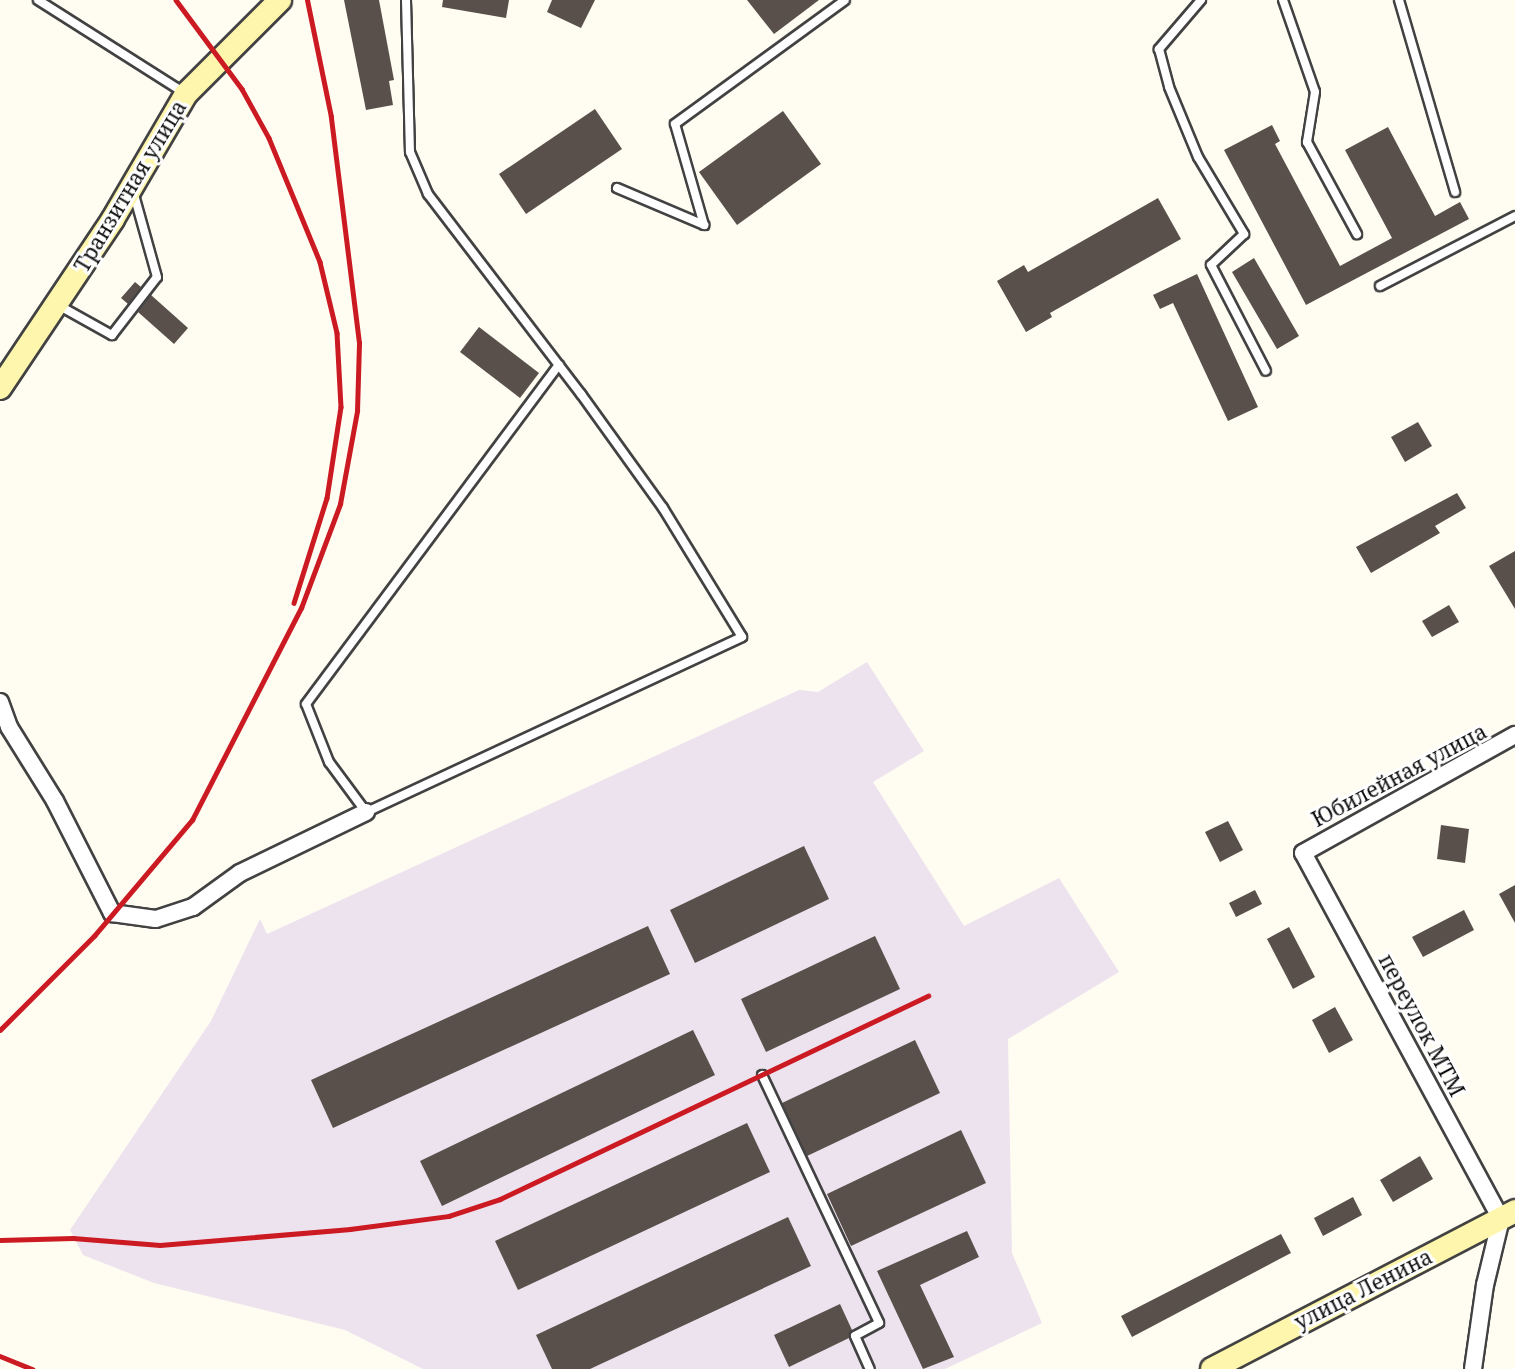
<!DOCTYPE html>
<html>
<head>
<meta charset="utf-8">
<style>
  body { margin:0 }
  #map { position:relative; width:1515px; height:1369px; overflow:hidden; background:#fffcf2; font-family:"Noto Serif",serif }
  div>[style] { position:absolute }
  .industrial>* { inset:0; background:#ede3ee }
  .building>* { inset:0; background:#59504b }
  .roads { filter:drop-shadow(2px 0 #424242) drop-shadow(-2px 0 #424242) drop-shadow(0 2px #424242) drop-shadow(0 -2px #424242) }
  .lane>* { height:8px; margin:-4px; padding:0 4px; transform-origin:4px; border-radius:4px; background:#fff }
  .street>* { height:16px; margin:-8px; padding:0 8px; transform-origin:8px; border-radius:8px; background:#fff }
  .secondary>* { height:22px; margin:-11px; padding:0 11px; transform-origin:11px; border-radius:11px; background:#fff6ad }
  .rail>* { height:4.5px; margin:-2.25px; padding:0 2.25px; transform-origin:2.25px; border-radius:2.25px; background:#cc1a23 }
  span { translate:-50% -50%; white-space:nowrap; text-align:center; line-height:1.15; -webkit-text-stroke:6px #fff; paint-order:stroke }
  .street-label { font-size:21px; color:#0f0f0f }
</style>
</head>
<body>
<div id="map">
  <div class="industrial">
    <i style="clip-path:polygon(867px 662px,924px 751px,873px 782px,964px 926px,1059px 878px,1119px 972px,1008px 1039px,1012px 1253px,1042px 1323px,945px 1369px,423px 1369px,345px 1330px,154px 1283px,83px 1255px,70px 1230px,211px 1021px,260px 919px,267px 934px,799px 690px,818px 692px)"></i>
  </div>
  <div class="building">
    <i style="clip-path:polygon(344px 0,379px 0,394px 80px,389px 81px,393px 105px,366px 110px)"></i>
    <i style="clip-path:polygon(443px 0,509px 0,506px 18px,442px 7px)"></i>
    <i style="clip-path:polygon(552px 0,595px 0,581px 28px,547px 12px)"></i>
    <i style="clip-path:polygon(747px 0,819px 0,774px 34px)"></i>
    <i style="clip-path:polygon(595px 109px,622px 149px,526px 214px,499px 174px)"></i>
    <i style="clip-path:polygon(783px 111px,821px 164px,737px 225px,699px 172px)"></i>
    <i style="clip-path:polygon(1272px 125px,1280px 141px,1275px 144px,1340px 266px,1392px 238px,1345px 150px,1388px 127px,1435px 216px,1460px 202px,1469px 219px,1306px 305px,1224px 150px)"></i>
    <i style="clip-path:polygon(1158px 198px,1181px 239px,1050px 313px,1052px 317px,1026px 332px,997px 281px,1024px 265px,1028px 272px)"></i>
    <i style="clip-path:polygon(1254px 258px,1299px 336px,1277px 349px,1232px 272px)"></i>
    <i style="clip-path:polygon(1197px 274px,1258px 407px,1228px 421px,1173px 303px,1160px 309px,1153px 295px)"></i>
    <i style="clip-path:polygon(135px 282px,141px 287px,128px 304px,121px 298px)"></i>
    <i style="clip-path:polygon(151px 295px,188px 328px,174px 344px,138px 312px)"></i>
    <i style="clip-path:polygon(479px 327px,539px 373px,520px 398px,460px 352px)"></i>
    <i style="clip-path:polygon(1418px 422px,1432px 446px,1405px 462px,1391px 437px)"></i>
    <i style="clip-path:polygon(1457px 493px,1466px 508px,1435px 526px,1440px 533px,1371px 573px,1356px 547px)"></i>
    <i style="clip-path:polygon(1515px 551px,1515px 609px,1489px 566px)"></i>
    <i style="clip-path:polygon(1449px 605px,1459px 622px,1432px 637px,1422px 621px)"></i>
    <i style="clip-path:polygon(1228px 821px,1243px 850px,1220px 862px,1205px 832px)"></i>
    <i style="clip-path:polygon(1441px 825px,1469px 829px,1465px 863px,1437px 859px)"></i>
    <i style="clip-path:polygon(804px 846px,829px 899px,695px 963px,670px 910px)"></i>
    <i style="clip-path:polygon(1515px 885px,1515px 923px,1499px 894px)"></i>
    <i style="clip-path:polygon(1255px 890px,1262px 904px,1236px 917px,1229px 903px)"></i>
    <i style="clip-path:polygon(1464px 910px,1474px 930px,1423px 957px,1412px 937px)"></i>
    <i style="clip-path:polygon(648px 926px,670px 974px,333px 1128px,311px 1080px)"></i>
    <i style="clip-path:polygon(1289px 927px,1315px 977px,1293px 989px,1267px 939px)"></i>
    <i style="clip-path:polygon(875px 936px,900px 989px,766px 1052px,741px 999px)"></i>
    <i style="clip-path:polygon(1335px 1007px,1353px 1040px,1329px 1053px,1312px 1020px)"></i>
    <i style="clip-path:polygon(693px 1030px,715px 1075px,442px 1206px,420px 1161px)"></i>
    <i style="clip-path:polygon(915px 1040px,940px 1093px,807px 1156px,782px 1103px)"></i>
    <i style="clip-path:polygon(747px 1123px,770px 1172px,518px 1290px,495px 1241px)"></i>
    <i style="clip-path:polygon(961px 1130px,986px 1183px,851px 1246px,827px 1194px)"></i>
    <i style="clip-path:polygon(1420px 1156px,1433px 1179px,1393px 1202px,1380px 1180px)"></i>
    <i style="clip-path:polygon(1353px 1197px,1362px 1215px,1323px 1236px,1314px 1218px)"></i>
    <i style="clip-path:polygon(788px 1217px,811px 1266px,590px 1369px,552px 1369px,536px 1335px)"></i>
    <i style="clip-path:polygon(967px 1231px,979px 1257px,920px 1285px,954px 1357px,923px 1369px,877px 1271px)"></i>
    <i style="clip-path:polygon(1281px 1234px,1291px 1253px,1132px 1337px,1121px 1316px)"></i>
    <i style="clip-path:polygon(840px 1304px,852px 1330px,849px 1338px,789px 1367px,774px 1335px)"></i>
  </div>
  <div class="roads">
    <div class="lane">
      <i style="left:38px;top:0;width:175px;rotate:32.4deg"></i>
      <i style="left:406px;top:0;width:152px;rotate:88.5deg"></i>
      <i style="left:410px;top:152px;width:46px;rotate:66.8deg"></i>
      <i style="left:428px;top:194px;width:252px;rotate:52.6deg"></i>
      <i style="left:581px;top:394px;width:140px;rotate:54.3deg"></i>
      <i style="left:663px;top:508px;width:151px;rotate:58.5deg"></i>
      <i style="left:742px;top:637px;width:415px;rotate:155deg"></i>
      <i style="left:366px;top:812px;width:62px;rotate:-126.5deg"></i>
      <i style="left:329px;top:762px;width:62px;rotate:-111.6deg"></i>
      <i style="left:306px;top:704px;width:423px;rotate:-53.3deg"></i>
      <i style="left:1201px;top:0;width:65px;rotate:130.6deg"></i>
      <i style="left:1159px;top:49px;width:39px;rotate:75deg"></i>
      <i style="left:1169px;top:87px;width:76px;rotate:67.5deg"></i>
      <i style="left:1198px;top:157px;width:90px;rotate:59.1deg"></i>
      <i style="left:1244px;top:234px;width:45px;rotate:136.8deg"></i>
      <i style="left:1211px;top:265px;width:119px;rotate:62.6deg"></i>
      <i style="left:1283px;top:0;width:97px;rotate:70.8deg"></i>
      <i style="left:1315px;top:92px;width:51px;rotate:99.1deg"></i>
      <i style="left:1307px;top:142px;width:105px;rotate:61.5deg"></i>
      <i style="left:1399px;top:0;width:200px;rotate:73.7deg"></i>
      <i style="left:617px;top:188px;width:95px;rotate:23deg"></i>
      <i style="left:704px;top:225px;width:105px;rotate:-106deg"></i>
      <i style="left:675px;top:124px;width:210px;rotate:-36.1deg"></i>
      <i style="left:1380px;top:286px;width:152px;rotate:-27.4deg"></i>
      <i style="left:58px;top:305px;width:62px;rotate:29.1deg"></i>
      <i style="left:112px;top:335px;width:73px;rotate:-52.2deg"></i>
      <i style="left:157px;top:277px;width:89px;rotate:-105.6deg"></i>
      <i style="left:762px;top:1075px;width:274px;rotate:64.7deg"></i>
      <i style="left:879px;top:1323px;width:27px;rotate:152deg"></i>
      <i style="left:855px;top:1336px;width:36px;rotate:66deg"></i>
    </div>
    <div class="street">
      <i style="left:0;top:702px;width:27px;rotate:70deg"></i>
      <i style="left:9px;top:727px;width:87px;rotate:58.1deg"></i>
      <i style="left:55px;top:801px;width:126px;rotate:63deg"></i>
      <i style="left:112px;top:913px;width:44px;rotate:7.8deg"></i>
      <i style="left:156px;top:919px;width:39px;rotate:-18deg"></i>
      <i style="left:193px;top:907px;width:58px;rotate:-35.9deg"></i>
      <i style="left:240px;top:873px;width:140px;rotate:-25.8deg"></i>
      <i style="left:1473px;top:1369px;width:85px;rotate:-81.9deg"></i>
      <i style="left:1485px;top:1285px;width:68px;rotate:-76.4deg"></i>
      <i style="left:1501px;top:1219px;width:416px;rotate:-118.4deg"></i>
      <i style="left:1303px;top:853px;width:243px;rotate:-29.1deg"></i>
    </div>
    <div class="secondary">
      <i style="left:0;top:388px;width:203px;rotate:-56.2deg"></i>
      <i style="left:113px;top:219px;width:145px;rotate:-59.7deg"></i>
      <i style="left:186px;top:94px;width:133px;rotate:-45deg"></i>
      <i style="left:1212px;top:1369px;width:342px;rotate:-27.5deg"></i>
    </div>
  </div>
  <div class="rail">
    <i style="left:176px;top:0;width:111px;rotate:53.4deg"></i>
    <i style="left:242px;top:89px;width:56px;rotate:61.1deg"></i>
    <i style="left:269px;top:138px;width:134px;rotate:67.6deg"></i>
    <i style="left:320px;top:262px;width:73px;rotate:76.5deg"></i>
    <i style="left:337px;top:333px;width:74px;rotate:86.9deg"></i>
    <i style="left:341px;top:407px;width:92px;rotate:98.7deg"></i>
    <i style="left:327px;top:498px;width:110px;rotate:107.4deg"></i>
    <i style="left:0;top:1030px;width:133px;rotate:-45deg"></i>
    <i style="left:94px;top:936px;width:152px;rotate:-49.8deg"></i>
    <i style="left:192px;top:820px;width:238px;rotate:-62.8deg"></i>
    <i style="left:301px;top:608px;width:111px;rotate:-69.4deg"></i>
    <i style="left:340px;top:504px;width:95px;rotate:-79.6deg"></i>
    <i style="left:357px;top:411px;width:68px;rotate:-88.3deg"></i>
    <i style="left:359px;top:343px;width:228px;rotate:-97.1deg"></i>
    <i style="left:331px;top:117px;width:119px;rotate:-101.6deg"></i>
    <i style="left:0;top:1240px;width:73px;rotate:-1.6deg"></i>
    <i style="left:73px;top:1238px;width:87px;rotate:4.6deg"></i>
    <i style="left:160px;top:1245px;width:191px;rotate:-4.8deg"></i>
    <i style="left:350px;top:1229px;width:100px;rotate:-7.5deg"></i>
    <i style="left:449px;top:1216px;width:54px;rotate:-18.4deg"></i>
    <i style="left:500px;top:1199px;width:474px;rotate:-25.4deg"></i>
    <i style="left:0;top:1356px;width:35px;rotate:22deg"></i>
  </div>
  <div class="street-label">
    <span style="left:130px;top:186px;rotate:-59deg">Транзитная улица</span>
    <span style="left:1399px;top:775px;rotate:-28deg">Юбилейная улица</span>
    <span style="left:1422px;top:1025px;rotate:62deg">переулок МТМ</span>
    <span style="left:1363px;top:1289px;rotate:-27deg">улица Ленина</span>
  </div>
</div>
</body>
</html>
